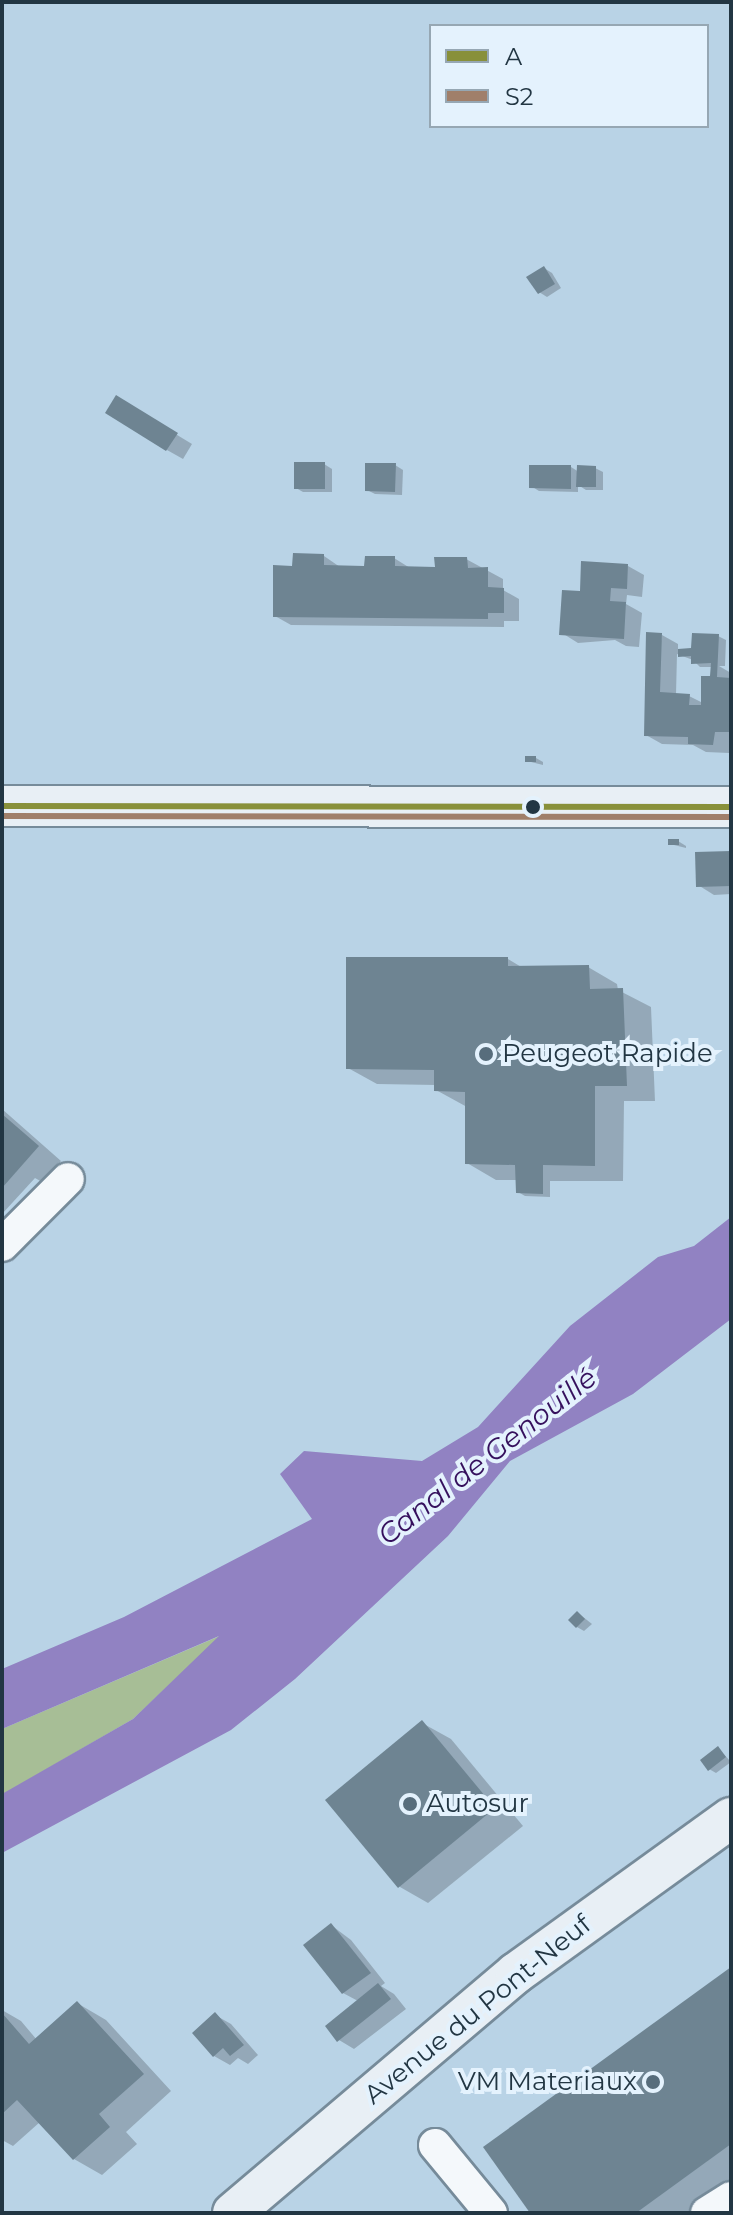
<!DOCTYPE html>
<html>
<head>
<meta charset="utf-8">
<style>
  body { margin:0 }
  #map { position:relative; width:733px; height:2215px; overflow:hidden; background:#b9d3e6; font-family:Montserrat,sans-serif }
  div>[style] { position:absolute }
  .green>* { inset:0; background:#a7be96 }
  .water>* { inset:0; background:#9182c2 }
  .shadow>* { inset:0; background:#0003 }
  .building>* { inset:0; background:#6e8492 }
  .roads { filter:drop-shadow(2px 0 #768b9a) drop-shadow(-2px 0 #768b9a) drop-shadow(0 2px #768b9a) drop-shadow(0 -2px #768b9a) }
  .minor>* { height:32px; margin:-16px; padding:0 16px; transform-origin:16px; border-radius:16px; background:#f4f8fb }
  .major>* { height:40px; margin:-20px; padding:0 20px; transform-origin:20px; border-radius:20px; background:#e8eff5 }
  .bus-1>* { height:6px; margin:-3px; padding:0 3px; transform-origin:3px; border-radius:3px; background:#88903a }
  .bus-2>* { height:6px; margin:-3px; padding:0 3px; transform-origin:3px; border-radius:3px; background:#a07f6a }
  .dots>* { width:22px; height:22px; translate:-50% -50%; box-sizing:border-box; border:4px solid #e4f2fd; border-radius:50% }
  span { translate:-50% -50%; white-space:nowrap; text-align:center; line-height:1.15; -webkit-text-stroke:8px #e4f2fd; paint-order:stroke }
  .poi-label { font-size:26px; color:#223643 }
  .left { translate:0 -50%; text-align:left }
  .right { translate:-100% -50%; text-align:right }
  .street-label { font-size:26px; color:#223643 }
  .water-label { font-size:28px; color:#35105d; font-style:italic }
  .frame { position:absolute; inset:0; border:4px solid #223643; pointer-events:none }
  .legend { position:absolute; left:429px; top:24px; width:280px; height:104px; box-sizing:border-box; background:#e4f2fd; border:2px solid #96a7b3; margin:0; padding:10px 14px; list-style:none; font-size:24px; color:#223643 }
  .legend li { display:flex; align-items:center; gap:16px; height:40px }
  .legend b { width:40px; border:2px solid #96a7b3 }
</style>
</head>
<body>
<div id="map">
  <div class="green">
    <i style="clip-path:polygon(222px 1635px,133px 1719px,2px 1795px,2px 1729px)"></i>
  </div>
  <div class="water">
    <i style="clip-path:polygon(731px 1217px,731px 1319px,633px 1394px,510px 1461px,448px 1536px,295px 1679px,231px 1730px,2px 1853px,2px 1794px,133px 1719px,219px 1636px,2px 1729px,2px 1669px,124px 1617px,312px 1519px,280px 1474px,304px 1451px,422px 1461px,478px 1427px,570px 1326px,658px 1257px,694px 1246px)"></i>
  </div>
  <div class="shadow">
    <i style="clip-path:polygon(544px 268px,552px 273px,561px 288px,547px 297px,539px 292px)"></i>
    <i style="clip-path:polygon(116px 398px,192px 444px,183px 459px,167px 450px)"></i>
    <i style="clip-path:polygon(324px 464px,332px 469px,332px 492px,303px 492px,296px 488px)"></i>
    <i style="clip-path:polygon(395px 465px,403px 470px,402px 495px,375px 494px,367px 490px)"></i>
    <i style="clip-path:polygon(571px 467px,579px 472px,595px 468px,603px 472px,603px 490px,586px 490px,578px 485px,578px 492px,539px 491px,531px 486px)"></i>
    <i style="clip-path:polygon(324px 556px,340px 567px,366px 568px,394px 558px,410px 568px,437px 569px,466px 559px,503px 579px,503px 590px,519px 599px,519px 621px,504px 621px,504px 627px,291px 625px,275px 616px,294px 568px)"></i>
    <i style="clip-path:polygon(628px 566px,644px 575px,642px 597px,627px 595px,626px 604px,642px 613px,639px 647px,626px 646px,615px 640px,578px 643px,562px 633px,582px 593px)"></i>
    <i style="clip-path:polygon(evenodd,662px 635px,678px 644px,678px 651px,693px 650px,718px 636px,726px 640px,725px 666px,719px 666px,731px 673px,729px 753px,706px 752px,693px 745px,662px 744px,646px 735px,662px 635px,677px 654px,693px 660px,700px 667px,713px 667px,703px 703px,689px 696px,676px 695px,677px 654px)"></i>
    <i style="clip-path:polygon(536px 758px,543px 762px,543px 765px,527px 761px)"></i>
    <i style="clip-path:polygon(678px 841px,686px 846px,686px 848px,670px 844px)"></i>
    <i style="clip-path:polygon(731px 854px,731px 894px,714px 895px,698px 885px)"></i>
    <i style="clip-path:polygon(508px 959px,523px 968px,588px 967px,617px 984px,618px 990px,651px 1007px,655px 1101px,624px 1101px,623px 1181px,550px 1181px,550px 1197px,525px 1196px,518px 1192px,517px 1180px,496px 1180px,467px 1163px,467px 1107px,436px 1090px,436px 1085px,377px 1084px,348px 1068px)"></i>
    <i style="clip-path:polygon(2px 1109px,61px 1161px,42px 1182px,35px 1178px,2px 1214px)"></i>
    <i style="clip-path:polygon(578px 1613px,592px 1624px,584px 1631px,577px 1627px)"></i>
    <i style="clip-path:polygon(422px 1723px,451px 1739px,523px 1826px,428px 1903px,400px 1887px,328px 1800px)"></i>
    <i style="clip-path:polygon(718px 1748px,731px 1762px,716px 1773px,709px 1769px)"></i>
    <i style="clip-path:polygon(331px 1925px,351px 1940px,385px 1983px,381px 1986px,394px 1994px,406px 2009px,354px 2049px,339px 2040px,358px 2001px,343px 1993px)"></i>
    <i style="clip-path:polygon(731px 1970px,731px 2181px,687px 2213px,533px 2213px)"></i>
    <i style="clip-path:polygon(77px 2003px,106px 2020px,171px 2091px,126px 2132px,137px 2144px,102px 2175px,74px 2159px,40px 2122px,13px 2146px,2px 2140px,2px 2010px,21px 2021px,37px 2040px)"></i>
    <i style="clip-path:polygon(215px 2015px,231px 2024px,258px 2055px,248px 2064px,238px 2058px,230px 2065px,214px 2056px,194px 2033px)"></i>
  </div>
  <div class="building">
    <i style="clip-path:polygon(544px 266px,555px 284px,538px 294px,526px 277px)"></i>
    <i style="clip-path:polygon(116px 395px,178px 433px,166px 451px,105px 413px)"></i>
    <i style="clip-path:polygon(294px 462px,325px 462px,325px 489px,294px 489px)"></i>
    <i style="clip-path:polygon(365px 463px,396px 463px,395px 492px,365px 491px)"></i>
    <i style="clip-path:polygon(529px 465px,571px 465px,571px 489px,529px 488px)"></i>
    <i style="clip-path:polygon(577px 465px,596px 466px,596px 487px,576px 487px)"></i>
    <i style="clip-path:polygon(293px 553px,324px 554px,324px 565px,364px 566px,365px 556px,395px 556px,395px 566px,435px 567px,434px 557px,467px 557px,468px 568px,488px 567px,488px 587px,504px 588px,504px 613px,488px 613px,488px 619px,273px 617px,273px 565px,292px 566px)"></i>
    <i style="clip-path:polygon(581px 561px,628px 564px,627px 589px,611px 588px,610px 601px,626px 602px,624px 639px,559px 635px,562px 590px,580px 591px)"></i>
    <i style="clip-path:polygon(646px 632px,662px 633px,660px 692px,690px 694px,689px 705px,701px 705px,701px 676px,710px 676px,711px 663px,691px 664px,691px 656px,678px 657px,678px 649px,691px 648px,692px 633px,719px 634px,717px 677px,731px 678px,731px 732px,715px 732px,713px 745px,688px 744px,688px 737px,644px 736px)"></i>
    <i style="clip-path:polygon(525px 756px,536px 756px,536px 762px,525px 762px)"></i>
    <i style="clip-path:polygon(668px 839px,679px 839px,679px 845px,668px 845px)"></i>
    <i style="clip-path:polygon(731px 851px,731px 886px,696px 887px,695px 852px)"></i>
    <i style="clip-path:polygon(346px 957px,508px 957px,508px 966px,589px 965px,590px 989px,623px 988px,627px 1086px,595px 1086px,595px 1166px,543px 1165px,543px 1194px,516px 1193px,515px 1165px,465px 1164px,465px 1092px,434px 1091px,434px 1070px,346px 1069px)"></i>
    <i style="clip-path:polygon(2px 1114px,39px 1146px,2px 1188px)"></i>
    <i style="clip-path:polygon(577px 1611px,585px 1619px,576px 1628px,568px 1620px)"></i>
    <i style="clip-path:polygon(422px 1720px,495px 1808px,398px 1888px,325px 1800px)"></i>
    <i style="clip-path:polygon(718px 1746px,726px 1757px,708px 1771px,700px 1760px)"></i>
    <i style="clip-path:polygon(331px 1923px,371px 1973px,342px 1994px,303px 1945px)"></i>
    <i style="clip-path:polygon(731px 1967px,731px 2144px,636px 2213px,530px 2213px,483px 2147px)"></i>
    <i style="clip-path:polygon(378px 1983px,391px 1999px,337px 2042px,325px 2026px)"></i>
    <i style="clip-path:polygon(77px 2001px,144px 2074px,99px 2114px,110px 2127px,73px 2160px,17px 2100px,2px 2114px,2px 2013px,29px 2044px)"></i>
    <i style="clip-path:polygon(215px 2012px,244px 2045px,230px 2056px,223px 2048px,213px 2057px,192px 2033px)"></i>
  </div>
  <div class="roads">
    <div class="minor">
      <i style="left:2px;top:1245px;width:93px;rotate:-45deg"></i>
      <i style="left:435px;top:2145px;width:88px;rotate:50.5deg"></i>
      <i style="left:707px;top:2213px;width:28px;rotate:-32deg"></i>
    </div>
    <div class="major">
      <i style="left:2px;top:806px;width:729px;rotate:0.08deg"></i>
      <i style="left:233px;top:2213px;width:371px;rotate:-40.3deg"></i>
      <i style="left:516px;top:1973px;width:265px;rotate:-35.8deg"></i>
    </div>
  </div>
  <div class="bus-1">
    <i style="left:2px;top:806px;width:729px;rotate:0.08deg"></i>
  </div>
  <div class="bus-2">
    <i style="left:2px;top:816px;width:729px;rotate:0.08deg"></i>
  </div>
  <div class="dots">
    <i style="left:533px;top:807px;background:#223643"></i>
    <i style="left:486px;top:1054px;background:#576d7c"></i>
    <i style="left:410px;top:1804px;background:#576d7c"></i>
    <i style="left:653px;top:2082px;background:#576d7c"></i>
  </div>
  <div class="poi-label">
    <span class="left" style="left:502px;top:1054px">Peugeot Rapide</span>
    <span class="left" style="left:426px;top:1804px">Autosur</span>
    <span class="right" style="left:637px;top:2082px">VM Materiaux</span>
  </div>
  <div class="street-label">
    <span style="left:478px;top:2010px;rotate:-39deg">Avenue du Pont-Neuf</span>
  </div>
  <div class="water-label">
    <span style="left:487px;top:1456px;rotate:-38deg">Canal de Genouillé</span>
  </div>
  <div class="frame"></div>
  <ul class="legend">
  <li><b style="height:10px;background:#88903a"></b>A</li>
  <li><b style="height:10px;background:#a07f6a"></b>S2</li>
  </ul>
</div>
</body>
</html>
